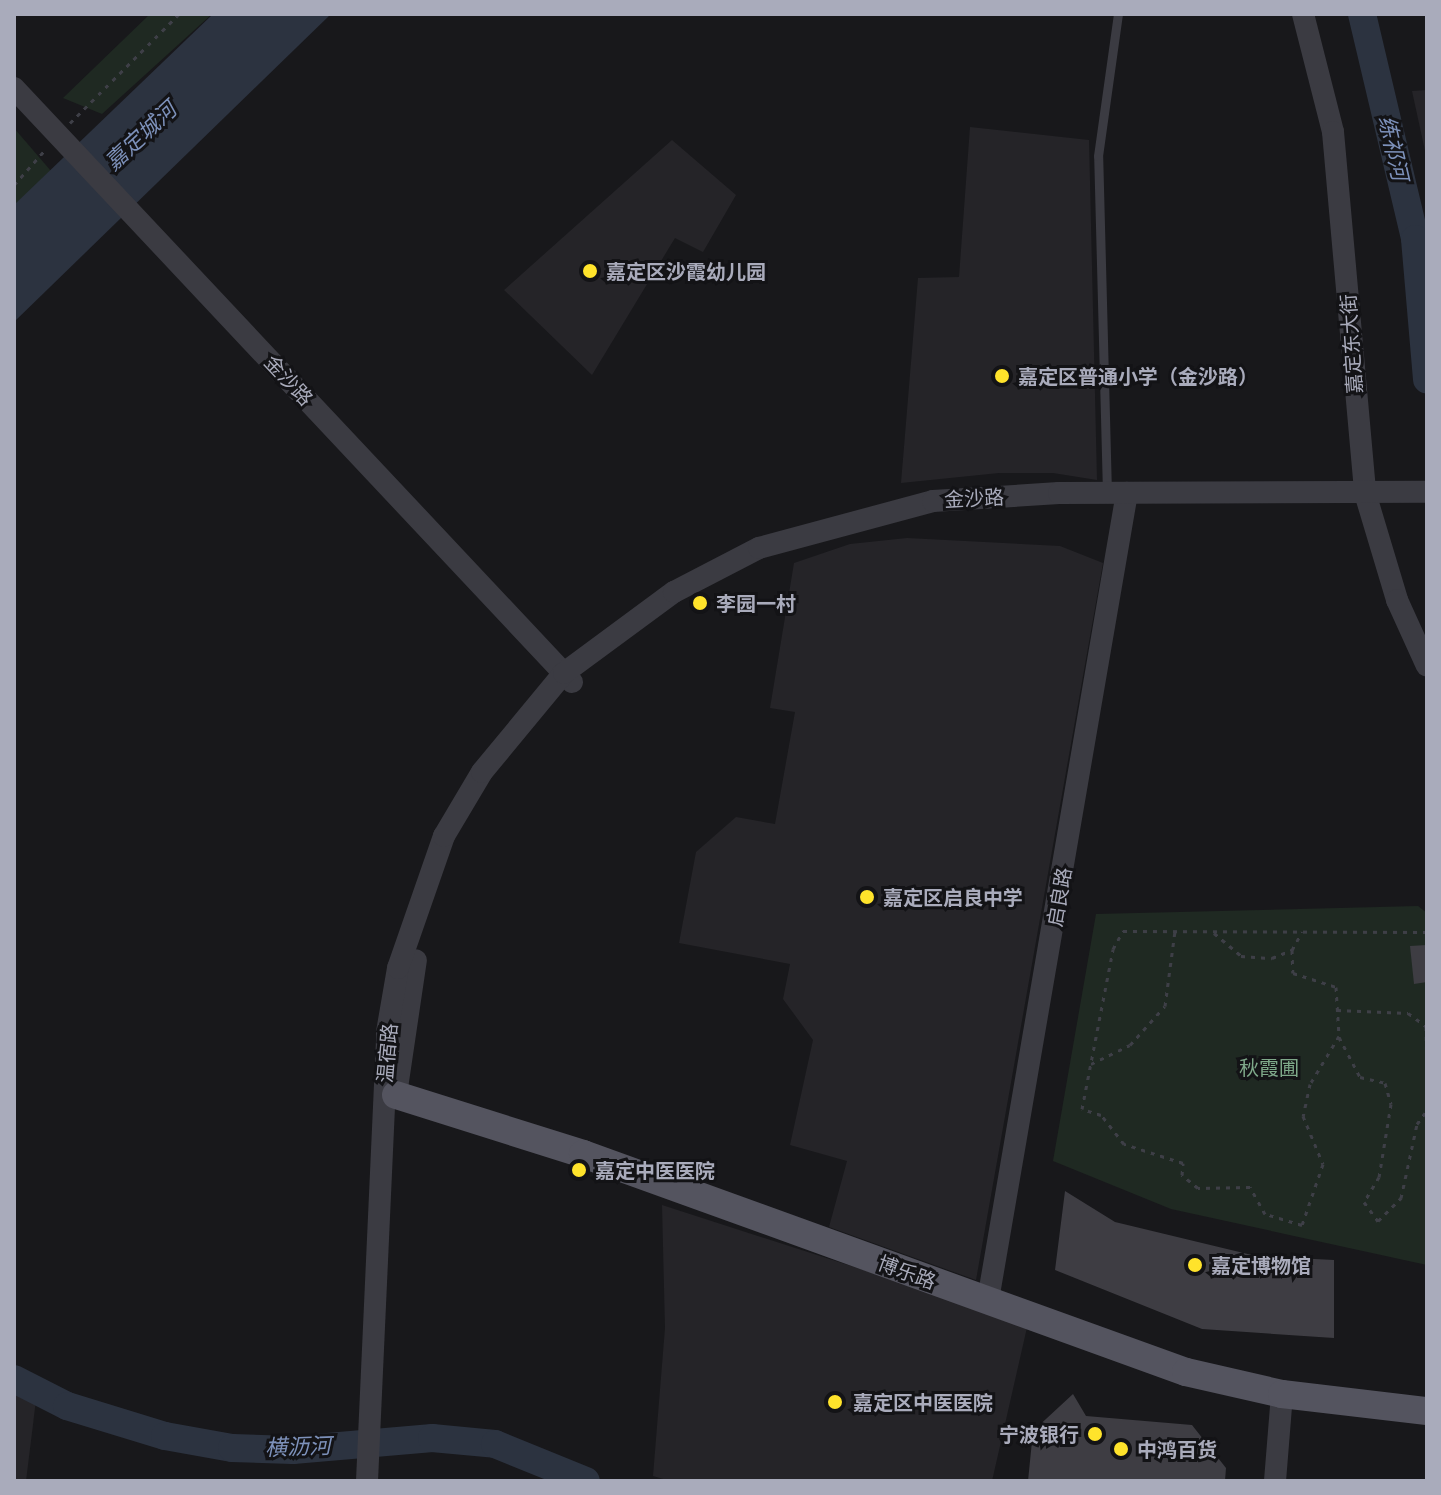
<!DOCTYPE html>
<html>
<head>
<meta charset="utf-8">
<style>
  body { margin:0 }
  #map { position:relative; width:1441px; height:1495px; overflow:hidden; background:#18181b; font-family:"Archivo Narrow","Noto Sans SC",sans-serif }
  div>[style] { position:absolute }
  .built>* { inset:0; background:#252428 }
  .green>* { inset:0; background:#1f2922 }
  .water>* { inset:0; background:#2c3340 }
  .river>* { height:28px; margin:-14px; padding:0 14px; transform-origin:14px; border-radius:14px; background:#2c3340 }
  .building>* { inset:0; background:#3e3d43 }
  .path>* { height:3px; margin-top:-1.5px; transform-origin:0; background:repeating-linear-gradient(90deg,#3e3f47 0 4px,transparent 0 10px) }
  .service>* { height:9px; margin:-4.5px; padding:0 4.5px; transform-origin:4.5px; border-radius:4.5px; background:#3b3b42 }
  .tertiary>* { height:22px; margin:-11px; padding:0 11px; transform-origin:11px; border-radius:11px; background:#3b3b42 }
  .primary>* { height:28px; margin:-14px; padding:0 14px; transform-origin:14px; border-radius:14px; background:#54545f }
  .dots>* { width:22px; height:22px; translate:-50% -50%; box-sizing:border-box; border:4px solid #131316; border-radius:50% }
  span { translate:-50% -50%; white-space:nowrap; text-align:center; line-height:1.15; -webkit-text-stroke:6px #131316; paint-order:stroke }
  .poi-label { font-size:20px; color:#a9abbb; font-weight:700 }
  .left { translate:0 -50%; text-align:left }
  .right { translate:-100% -50%; text-align:right }
  .street-label { font-size:20px; color:#a9abbb }
  .park-label { font-size:20px; color:#7ea889 }
  .water-label { font-size:22px; color:#7d91ba; font-style:italic }
  .frame { position:absolute; inset:0; border:16px solid #a9abbb; pointer-events:none }
</style>
</head>
<body>
<div id="map">
  <div class="built">
    <i style="clip-path:polygon(1427px 90px,1427px 160px,1412px 91px)"></i>
    <i style="clip-path:polygon(970px 127px,1089px 140px,1097px 480px,1053px 473px,999px 473px,901px 483px,918px 278px,959px 277px)"></i>
    <i style="clip-path:polygon(672px 140px,736px 195px,703px 252px,675px 238px,592px 375px,504px 290px)"></i>
    <i style="clip-path:polygon(907px 538px,1060px 546px,1103px 563px,976px 1280px,829px 1227px,847px 1161px,790px 1145px,813px 1040px,783px 999px,790px 964px,679px 943px,696px 852px,736px 817px,775px 824px,795px 712px,770px 708px,794px 563px,850px 544px)"></i>
    <i style="clip-path:polygon(662px 1205px,1028px 1323px,992px 1481px,670px 1481px,653px 1476px,665px 1328px)"></i>
    <i style="clip-path:polygon(14px 1388px,36px 1400px,26px 1481px,14px 1481px)"></i>
  </div>
  <div class="green">
    <i style="clip-path:polygon(150px 14px,212px 14px,102px 114px,63px 98px)"></i>
    <i style="clip-path:polygon(14px 128px,51px 171px,14px 211px)"></i>
    <i style="clip-path:polygon(1418px 906px,1427px 913px,1427px 1265px,1171px 1209px,1053px 1161px,1096px 914px)"></i>
  </div>
  <div class="water">
    <i style="clip-path:polygon(213px 14px,331px 14px,14px 322px,14px 205px)"></i>
  </div>
  <div class="river">
    <i style="left:1362px;top:14px;width:231px;rotate:76.7deg"></i>
    <i style="left:1415px;top:239px;width:141px;rotate:85.1deg"></i>
    <i style="left:14px;top:1379px;width:59px;rotate:27deg"></i>
    <i style="left:67px;top:1406px;width:102px;rotate:17deg"></i>
    <i style="left:165px;top:1436px;width:68px;rotate:10.2deg"></i>
    <i style="left:232px;top:1448px;width:61px;rotate:1.9deg"></i>
    <i style="left:293px;top:1450px;width:140px;rotate:-4.9deg"></i>
    <i style="left:432px;top:1438px;width:63px;rotate:5.4deg"></i>
    <i style="left:495px;top:1444px;width:98px;rotate:22.1deg"></i>
  </div>
  <div class="building">
    <i style="clip-path:polygon(1427px 945px,1427px 982px,1414px 984px,1410px 946px)"></i>
    <i style="clip-path:polygon(1065px 1191px,1115px 1222px,1256px 1256px,1334px 1260px,1334px 1338px,1202px 1329px,1055px 1270px)"></i>
    <i style="clip-path:polygon(1073px 1394px,1086px 1416px,1192px 1425px,1226px 1468px,1225px 1481px,1028px 1481px,1033px 1431px)"></i>
  </div>
  <div class="path">
    <i style="left:70px;top:123px;width:154px;rotate:-45deg"></i>
    <i style="left:14px;top:185px;width:48px;rotate:-48.4deg"></i>
    <i style="left:1214px;top:933px;width:35px;rotate:40deg"></i>
    <i style="left:1241px;top:956px;width:31px;rotate:4deg"></i>
    <i style="left:1272px;top:958px;width:22px;rotate:-22deg"></i>
    <i style="left:1292px;top:950px;width:21px;rotate:-61deg"></i>
    <i style="left:1292px;top:950px;width:23px;rotate:88deg"></i>
    <i style="left:1293px;top:973px;width:45px;rotate:18deg"></i>
    <i style="left:1336px;top:987px;width:49px;rotate:86.5deg"></i>
    <i style="left:1339px;top:1036px;width:56px;rotate:121.1deg"></i>
    <i style="left:1310px;top:1084px;width:33px;rotate:102deg"></i>
    <i style="left:1303px;top:1116px;width:52px;rotate:67.4deg"></i>
    <i style="left:1323px;top:1164px;width:65px;rotate:109deg"></i>
    <i style="left:1302px;top:1225px;width:39px;rotate:-163deg"></i>
    <i style="left:1265px;top:1214px;width:31px;rotate:-119deg"></i>
    <i style="left:1250px;top:1187px;width:52px;rotate:178.9deg"></i>
    <i style="left:1198px;top:1188px;width:21px;rotate:-141deg"></i>
    <i style="left:1182px;top:1175px;width:12px;rotate:-85deg"></i>
    <i style="left:1183px;top:1163px;width:62px;rotate:-162.1deg"></i>
    <i style="left:1124px;top:1144px;width:37px;rotate:-128deg"></i>
    <i style="left:1101px;top:1115px;width:20px;rotate:-162deg"></i>
    <i style="left:1082px;top:1109px;width:163px;rotate:-79deg"></i>
    <i style="left:1113px;top:949px;width:21px;rotate:-61deg"></i>
    <i style="left:1123px;top:931px;width:304px;rotate:0.2deg"></i>
    <i style="left:1337px;top:1010px;width:71px;rotate:2.4deg"></i>
    <i style="left:1408px;top:1013px;width:22px;rotate:36deg"></i>
    <i style="left:1426px;top:1026px;width:48px;rotate:88.8deg"></i>
    <i style="left:1339px;top:1037px;width:45px;rotate:62.3deg"></i>
    <i style="left:1360px;top:1077px;width:26px;rotate:13deg"></i>
    <i style="left:1385px;top:1083px;width:22px;rotate:74deg"></i>
    <i style="left:1391px;top:1104px;width:74px;rotate:99.3deg"></i>
    <i style="left:1379px;top:1177px;width:29px;rotate:121deg"></i>
    <i style="left:1364px;top:1202px;width:24px;rotate:54deg"></i>
    <i style="left:1378px;top:1221px;width:33px;rotate:-45deg"></i>
    <i style="left:1401px;top:1198px;width:76px;rotate:-77.8deg"></i>
    <i style="left:1417px;top:1124px;width:17px;rotate:-54deg"></i>
    <i style="left:1091px;top:1064px;width:43px;rotate:-26deg"></i>
    <i style="left:1130px;top:1045px;width:52px;rotate:-48.1deg"></i>
    <i style="left:1165px;top:1006px;width:76px;rotate:-82.4deg"></i>
  </div>
  <div class="service">
    <i style="left:1107px;top:493px;width:337px;rotate:-91.5deg"></i>
    <i style="left:1098px;top:156px;width:143px;rotate:-82deg"></i>
  </div>
  <div class="tertiary">
    <i style="left:1303px;top:14px;width:122px;rotate:75.7deg"></i>
    <i style="left:1333px;top:132px;width:362px;rotate:84.9deg"></i>
    <i style="left:1365px;top:493px;width:112px;rotate:73.3deg"></i>
    <i style="left:1397px;top:600px;width:72px;rotate:65.6deg"></i>
    <i style="left:14px;top:88px;width:815px;rotate:46.79deg"></i>
    <i style="left:397px;top:1088px;width:129px;rotate:-81.6deg"></i>
    <i style="left:988px;top:1300px;width:819px;rotate:-80.23deg"></i>
    <i style="left:367px;top:1481px;width:449px;rotate:-87.4deg"></i>
    <i style="left:387px;top:1032px;width:65px;rotate:-80.2deg"></i>
    <i style="left:398px;top:968px;width:140px;rotate:-70.8deg"></i>
    <i style="left:444px;top:836px;width:74px;rotate:-59.3deg"></i>
    <i style="left:482px;top:772px;width:129px;rotate:-50.4deg"></i>
    <i style="left:564px;top:673px;width:137px;rotate:-36.4deg"></i>
    <i style="left:674px;top:592px;width:96px;rotate:-27.4deg"></i>
    <i style="left:759px;top:548px;width:180px;rotate:-15.1deg"></i>
    <i style="left:933px;top:501px;width:126px;rotate:-3.6deg"></i>
    <i style="left:1059px;top:493px;width:368px;rotate:-0.2deg"></i>
    <i style="left:1275px;top:1481px;width:87px;rotate:-85.4deg"></i>
  </div>
  <div class="primary">
    <i style="left:396px;top:1095px;width:196px;rotate:17.5deg"></i>
    <i style="left:583px;top:1154px;width:641px;rotate:19.88deg"></i>
    <i style="left:1186px;top:1372px;width:98px;rotate:12.9deg"></i>
    <i style="left:1282px;top:1394px;width:146px;rotate:6.7deg"></i>
  </div>
  <div class="dots">
    <i style="left:590px;top:271px;background:#ffe32b"></i>
    <i style="left:1002px;top:376px;background:#ffe32b"></i>
    <i style="left:700px;top:603px;background:#ffe32b"></i>
    <i style="left:867px;top:897px;background:#ffe32b"></i>
    <i style="left:579px;top:1170px;background:#ffe32b"></i>
    <i style="left:1195px;top:1265px;background:#ffe32b"></i>
    <i style="left:835px;top:1402px;background:#ffe32b"></i>
    <i style="left:1095px;top:1434px;background:#ffe32b"></i>
    <i style="left:1121px;top:1449px;background:#ffe32b"></i>
  </div>
  <div class="poi-label">
    <span class="left" style="left:606px;top:271px">嘉定区沙霞幼儿园</span>
    <span class="left" style="left:1018px;top:376px">嘉定区普通小学（金沙路）</span>
    <span class="left" style="left:716px;top:603px">李园一村</span>
    <span class="left" style="left:883px;top:897px">嘉定区启良中学</span>
    <span class="left" style="left:595px;top:1170px">嘉定中医医院</span>
    <span class="left" style="left:1211px;top:1265px">嘉定博物馆</span>
    <span class="left" style="left:853px;top:1402px">嘉定区中医医院</span>
    <span class="right" style="left:1079px;top:1434px">宁波银行</span>
    <span class="left" style="left:1137px;top:1449px">中鸿百货</span>
  </div>
  <div class="street-label">
    <span style="left:1351px;top:344px;rotate:-94deg">嘉定东大街</span>
    <span style="left:289px;top:380px;rotate:47deg">金沙路</span>
    <span style="left:974px;top:498px;rotate:-3deg">金沙路</span>
    <span style="left:1059px;top:897px;rotate:-80deg">启良路</span>
    <span style="left:387px;top:1053px;rotate:-85deg">温宿路</span>
    <span style="left:907px;top:1272px;rotate:20deg">博乐路</span>
  </div>
  <div class="park-label">
    <span style="left:1269px;top:1067px">秋霞圃</span>
  </div>
  <div class="water-label">
    <span style="left:141px;top:136px;rotate:-43deg">嘉定城河</span>
    <span style="left:1393px;top:148px;rotate:77deg">练祁河</span>
    <span style="left:298px;top:1447px;rotate:-2deg">横沥河</span>
  </div>
  <div class="frame"></div>
</div>
</body>
</html>
